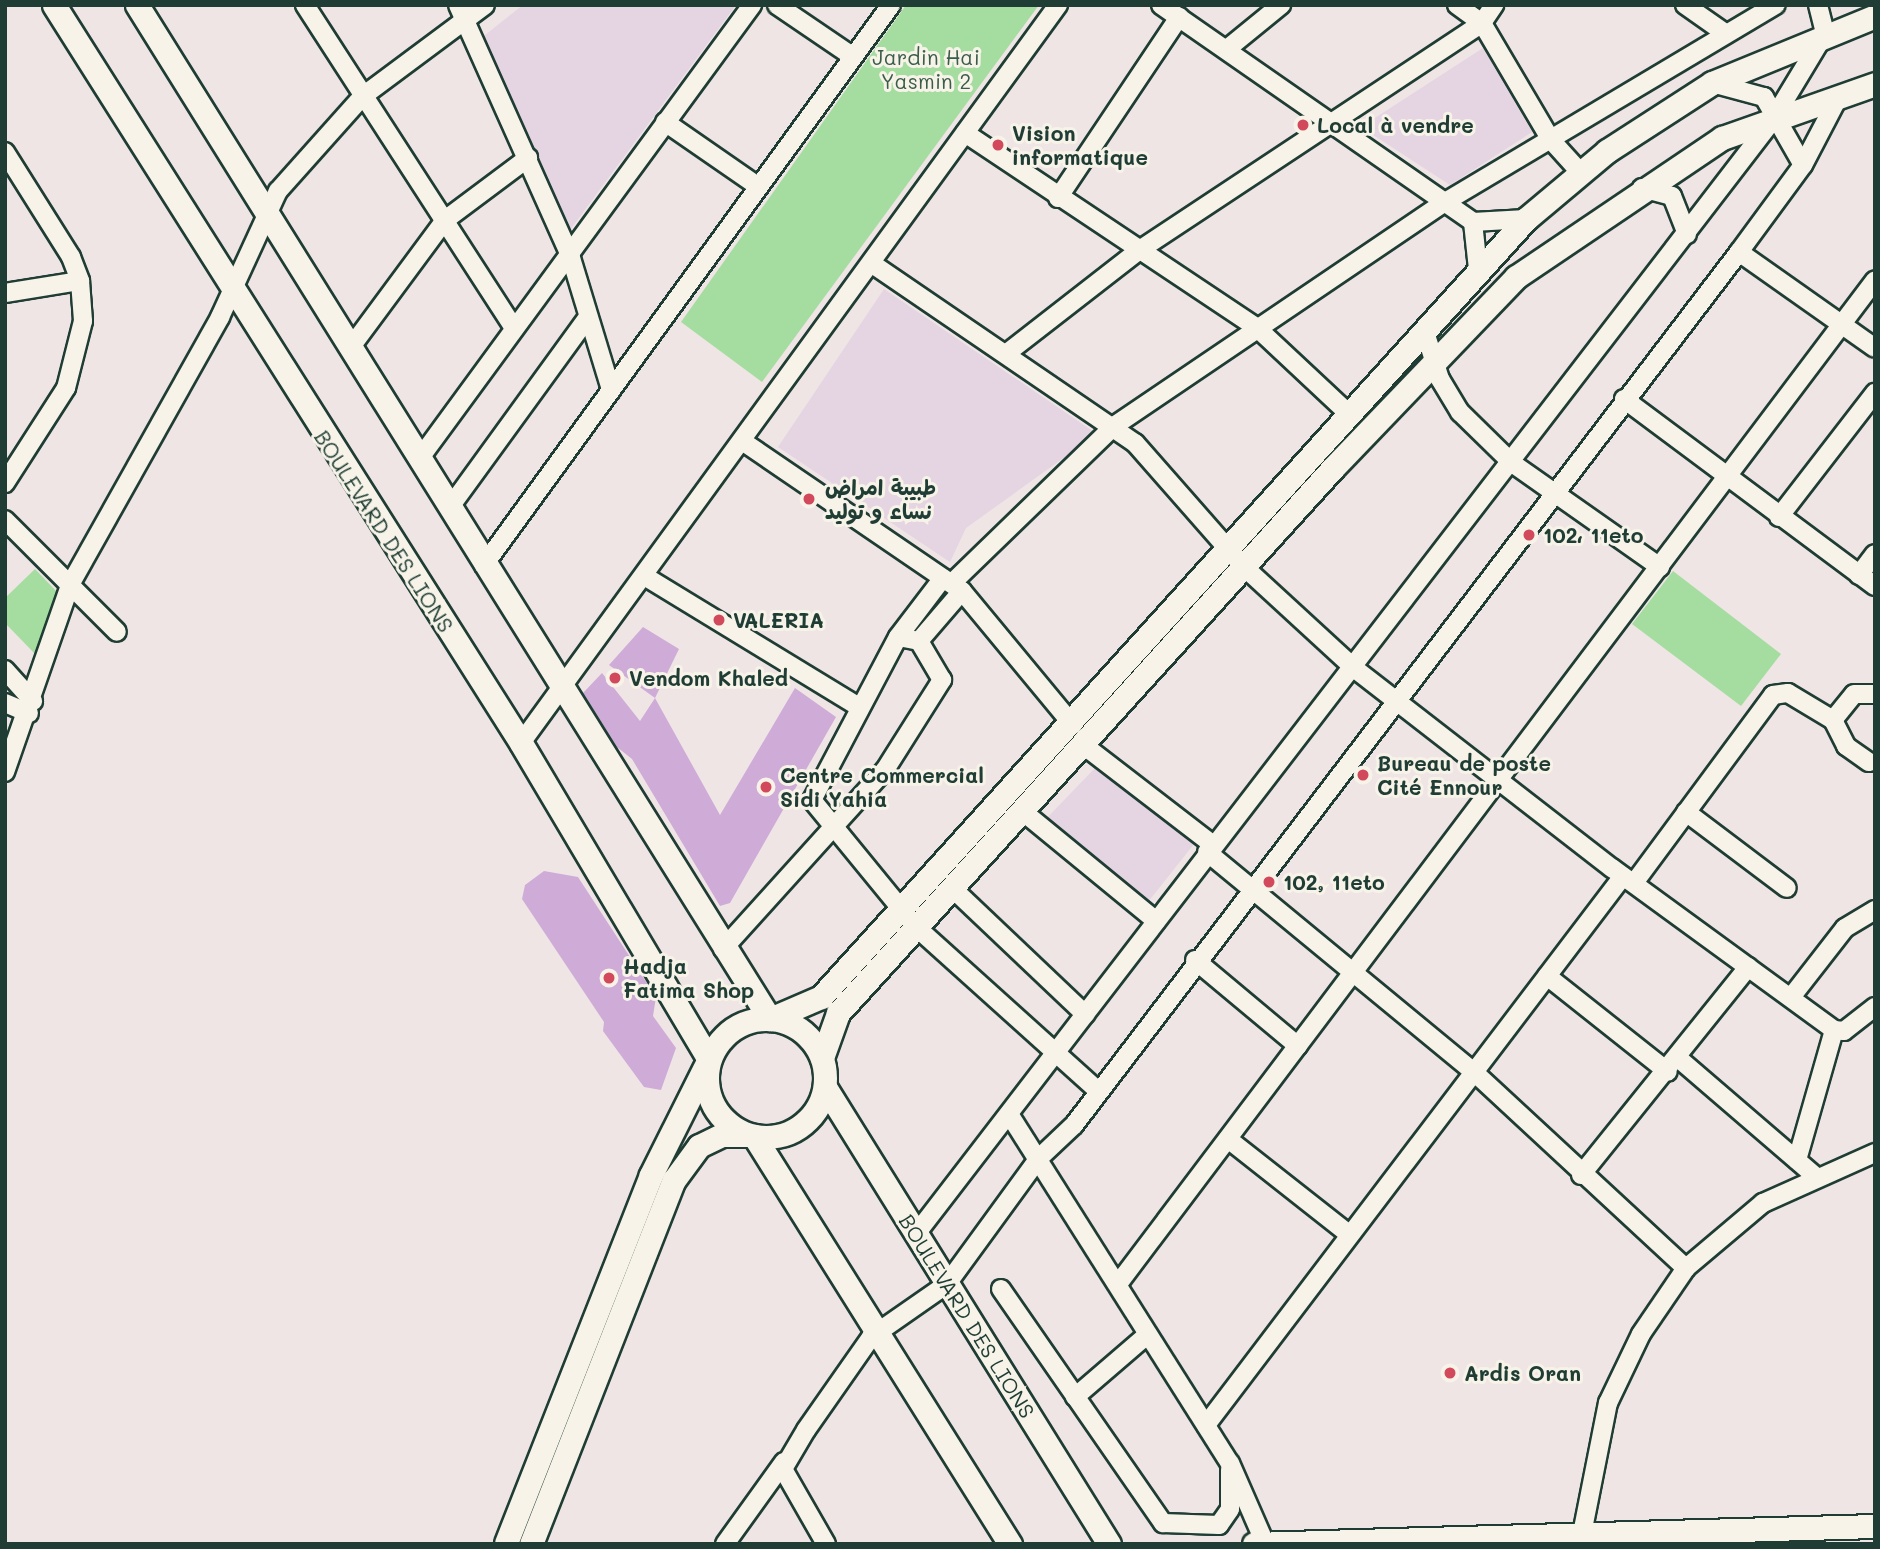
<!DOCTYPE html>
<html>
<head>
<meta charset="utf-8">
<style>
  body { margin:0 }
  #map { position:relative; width:1880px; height:1549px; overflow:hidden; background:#efe5e5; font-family:Mali,"Playpen Sans Arabic",sans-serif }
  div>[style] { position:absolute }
  .built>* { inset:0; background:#e5d4e1 }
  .green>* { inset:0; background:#a5dda1 }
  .building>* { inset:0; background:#ceacd7 }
  .roads { filter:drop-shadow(2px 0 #1f3d34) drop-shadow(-2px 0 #1f3d34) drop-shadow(0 2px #1f3d34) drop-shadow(0 -2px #1f3d34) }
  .minor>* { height:18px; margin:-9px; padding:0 9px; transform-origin:9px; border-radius:9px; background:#f7f3e8 }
  .major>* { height:23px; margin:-11.5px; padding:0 11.5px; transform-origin:11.5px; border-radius:11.5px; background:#f7f3e8 }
  .major>.ring { margin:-11.5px; padding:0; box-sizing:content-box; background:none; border:23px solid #f7f3e8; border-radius:50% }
  .dots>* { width:19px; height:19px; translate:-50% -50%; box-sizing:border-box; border:4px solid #f7f3e8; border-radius:50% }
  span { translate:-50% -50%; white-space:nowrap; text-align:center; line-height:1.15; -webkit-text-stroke:6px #f7f3e8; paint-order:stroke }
  .park-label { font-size:21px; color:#3a5d4a }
  .poi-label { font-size:21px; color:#1f3d34; font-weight:700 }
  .left { translate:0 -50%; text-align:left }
  .street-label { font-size:21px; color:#1f3d34 }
  .frame { position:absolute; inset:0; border:7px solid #1f3d34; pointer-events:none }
</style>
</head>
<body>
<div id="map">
  <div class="built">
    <i style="clip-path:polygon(523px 5px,736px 5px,570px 230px,480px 39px)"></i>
    <i style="clip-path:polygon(1483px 48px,1532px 132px,1450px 185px,1361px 127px)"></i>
    <i style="clip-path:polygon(884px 289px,1097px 434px,966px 528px,950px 562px,778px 447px)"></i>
    <i style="clip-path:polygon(1096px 767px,1194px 844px,1148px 902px,1044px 821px)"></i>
  </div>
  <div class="green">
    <i style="clip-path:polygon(906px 5px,1039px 5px,762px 382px,681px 322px)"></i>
    <i style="clip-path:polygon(35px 569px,61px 596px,37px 656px,5px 623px,5px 598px)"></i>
    <i style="clip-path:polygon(1673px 571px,1781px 654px,1741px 706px,1632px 624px)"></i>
  </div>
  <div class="building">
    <i style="clip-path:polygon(643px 627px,679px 649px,655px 698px,609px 665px)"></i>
    <i style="clip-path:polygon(602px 673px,640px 721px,655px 698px,720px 815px,795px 688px,836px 717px,730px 903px,720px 906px,632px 759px,617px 747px,583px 693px)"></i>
    <i style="clip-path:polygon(544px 871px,578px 877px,656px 997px,653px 1016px,676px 1048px,661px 1090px,644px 1087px,603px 1031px,604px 1022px,522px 899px,525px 885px)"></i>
  </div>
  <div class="roads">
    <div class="minor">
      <i style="left:305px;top:5px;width:383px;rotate:57.1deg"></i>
      <i style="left:458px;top:5px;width:277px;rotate:65.9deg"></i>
      <i style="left:571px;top:258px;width:138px;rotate:73.1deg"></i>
      <i style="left:777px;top:5px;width:91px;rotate:34.2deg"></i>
      <i style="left:1161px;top:5px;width:380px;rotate:34.8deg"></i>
      <i style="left:1457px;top:5px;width:31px;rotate:36deg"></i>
      <i style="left:1482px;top:23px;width:136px;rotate:59.5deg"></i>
      <i style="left:1551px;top:140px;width:43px;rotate:47.8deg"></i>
      <i style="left:1685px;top:5px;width:49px;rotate:35deg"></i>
      <i style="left:1227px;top:49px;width:70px;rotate:-39.2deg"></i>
      <i style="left:1712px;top:83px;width:54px;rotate:15.1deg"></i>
      <i style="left:1764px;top:97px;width:78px;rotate:60.2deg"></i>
      <i style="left:665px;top:122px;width:111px;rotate:34.7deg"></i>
      <i style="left:965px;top:133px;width:350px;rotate:33.7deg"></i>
      <i style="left:1256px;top:327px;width:129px;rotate:43.1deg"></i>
      <i style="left:5px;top:152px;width:124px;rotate:57.8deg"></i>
      <i style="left:71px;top:257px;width:26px;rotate:69deg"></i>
      <i style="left:80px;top:281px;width:40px;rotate:85.7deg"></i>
      <i style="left:83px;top:321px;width:69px;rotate:104.2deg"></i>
      <i style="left:66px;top:388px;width:113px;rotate:122.7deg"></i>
      <i style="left:1642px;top:188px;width:31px;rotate:15deg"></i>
      <i style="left:1672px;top:196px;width:41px;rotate:68.5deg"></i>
      <i style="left:1058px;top:198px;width:218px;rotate:-56.2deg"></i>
      <i style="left:1739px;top:252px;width:166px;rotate:35.2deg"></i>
      <i style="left:871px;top:263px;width:320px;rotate:34.3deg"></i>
      <i style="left:1135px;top:443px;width:164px;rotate:48.7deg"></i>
      <i style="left:1243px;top:566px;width:152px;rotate:42.6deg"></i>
      <i style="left:1355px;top:669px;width:325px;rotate:37.8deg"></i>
      <i style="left:1612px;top:868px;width:275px;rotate:36.1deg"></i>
      <i style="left:1834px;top:1030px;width:10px;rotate:6deg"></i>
      <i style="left:1844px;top:1031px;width:39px;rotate:-38deg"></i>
      <i style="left:1478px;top:269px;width:47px;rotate:-96.1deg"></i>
      <i style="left:1473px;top:222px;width:53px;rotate:-3.2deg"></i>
      <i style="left:5px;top:293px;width:76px;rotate:-9.1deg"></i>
      <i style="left:1425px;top:332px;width:49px;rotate:72.3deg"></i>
      <i style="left:1440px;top:379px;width:39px;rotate:59deg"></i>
      <i style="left:1460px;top:412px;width:73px;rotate:44.4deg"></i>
      <i style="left:1512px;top:463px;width:181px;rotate:35.1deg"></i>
      <i style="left:351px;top:347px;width:158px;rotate:-53.5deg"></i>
      <i style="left:445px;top:220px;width:104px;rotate:-36.8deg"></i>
      <i style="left:1007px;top:353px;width:166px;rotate:-37.9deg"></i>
      <i style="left:1138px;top:251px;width:413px;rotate:-33.5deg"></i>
      <i style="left:1482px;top:23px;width:22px;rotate:-56deg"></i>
      <i style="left:1624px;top:399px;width:313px;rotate:36.7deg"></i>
      <i style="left:420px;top:458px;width:562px;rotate:-53.76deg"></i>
      <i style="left:450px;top:507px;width:235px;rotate:-54deg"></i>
      <i style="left:1779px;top:517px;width:157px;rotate:-52.3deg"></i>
      <i style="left:5px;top:520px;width:158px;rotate:45deg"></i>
      <i style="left:484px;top:565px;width:692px;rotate:-53.99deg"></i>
      <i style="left:1859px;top:575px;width:26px;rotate:-53deg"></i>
      <i style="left:646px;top:577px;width:250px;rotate:31.4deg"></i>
      <i style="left:952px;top:583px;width:226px;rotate:-44.1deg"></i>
      <i style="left:1114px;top:426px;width:400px;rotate:-34.1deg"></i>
      <i style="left:1445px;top:202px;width:385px;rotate:-30.8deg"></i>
      <i style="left:962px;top:591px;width:174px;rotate:50.4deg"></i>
      <i style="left:898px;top:637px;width:74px;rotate:-52.7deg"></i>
      <i style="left:919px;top:641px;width:21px;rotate:-169deg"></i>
      <i style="left:898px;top:637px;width:184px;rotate:117.8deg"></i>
      <i style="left:812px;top:800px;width:163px;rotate:50.7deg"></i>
      <i style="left:915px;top:926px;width:246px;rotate:42deg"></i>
      <i style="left:5px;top:670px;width:42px;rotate:47.9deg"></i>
      <i style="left:5px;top:703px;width:26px;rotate:23deg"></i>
      <i style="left:1833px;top:720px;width:29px;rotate:63deg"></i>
      <i style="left:1846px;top:746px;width:28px;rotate:35deg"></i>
      <i style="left:521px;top:743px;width:913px;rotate:-53.96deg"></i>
      <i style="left:1082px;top:744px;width:165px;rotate:37.6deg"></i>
      <i style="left:5px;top:772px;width:200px;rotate:-70.8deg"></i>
      <i style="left:71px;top:583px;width:305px;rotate:-60.7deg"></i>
      <i style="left:220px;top:317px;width:139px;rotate:-65.3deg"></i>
      <i style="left:278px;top:191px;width:127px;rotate:-48.2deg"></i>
      <i style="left:363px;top:96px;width:152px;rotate:-36.7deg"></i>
      <i style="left:1021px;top:810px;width:175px;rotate:39.4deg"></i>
      <i style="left:1686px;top:812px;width:126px;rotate:37deg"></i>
      <i style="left:1207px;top:852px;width:346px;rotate:39.5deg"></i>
      <i style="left:1474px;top:1072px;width:289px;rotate:42.8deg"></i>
      <i style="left:1634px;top:883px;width:234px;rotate:-53.5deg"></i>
      <i style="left:1773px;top:695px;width:15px;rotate:-8deg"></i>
      <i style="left:1788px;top:693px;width:52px;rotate:31deg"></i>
      <i style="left:1833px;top:720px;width:33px;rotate:-51deg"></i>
      <i style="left:1854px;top:694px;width:21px"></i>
      <i style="left:951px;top:887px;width:185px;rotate:43.5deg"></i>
      <i style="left:723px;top:949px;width:241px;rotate:-47.9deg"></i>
      <i style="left:885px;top:770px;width:107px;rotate:-57.7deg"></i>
      <i style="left:942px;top:680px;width:45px;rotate:-120.5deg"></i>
      <i style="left:919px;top:641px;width:66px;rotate:-49.3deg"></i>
      <i style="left:962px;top:591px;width:266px;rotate:-145.7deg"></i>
      <i style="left:1195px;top:960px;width:134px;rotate:39.9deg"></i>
      <i style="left:1547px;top:976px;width:154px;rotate:38.4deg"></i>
      <i style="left:1792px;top:996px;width:86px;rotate:-52.1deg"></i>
      <i style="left:1845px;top:928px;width:35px;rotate:-31deg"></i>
      <i style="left:1678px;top:1058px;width:179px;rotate:40.7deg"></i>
      <i style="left:1009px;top:1114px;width:413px;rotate:57.7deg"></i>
      <i style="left:1230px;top:1463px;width:85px;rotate:66.4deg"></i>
      <i style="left:1228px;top:1139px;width:155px;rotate:38.2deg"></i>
      <i style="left:1797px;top:1160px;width:135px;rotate:-74.1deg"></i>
      <i style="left:1581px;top:1175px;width:267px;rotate:-51.2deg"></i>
      <i style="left:916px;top:1234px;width:1404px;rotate:-52.44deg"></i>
      <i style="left:1772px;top:121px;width:103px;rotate:-58.9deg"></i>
      <i style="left:1825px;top:33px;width:29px;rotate:-104deg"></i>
      <i style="left:1118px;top:1284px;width:1257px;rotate:-52.98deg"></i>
      <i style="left:1001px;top:1289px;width:285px;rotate:55.3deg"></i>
      <i style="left:1163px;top:1523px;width:56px;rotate:2deg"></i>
      <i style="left:1219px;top:1525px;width:19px;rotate:-55deg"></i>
      <i style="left:1230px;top:1509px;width:39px;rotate:-90deg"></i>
      <i style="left:1075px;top:1397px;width:95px;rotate:-40.7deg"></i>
      <i style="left:1206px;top:1425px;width:689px;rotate:-52.78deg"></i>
      <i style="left:725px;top:1544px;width:101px;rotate:-54.3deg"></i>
      <i style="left:826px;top:1544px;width:86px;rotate:-119.8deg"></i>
      <i style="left:783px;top:1469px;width:45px;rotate:-59.5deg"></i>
      <i style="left:806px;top:1430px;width:113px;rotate:-55deg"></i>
      <i style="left:871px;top:1337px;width:93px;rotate:-34.9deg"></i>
      <i style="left:947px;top:1284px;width:155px;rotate:-53.9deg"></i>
      <i style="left:1038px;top:1159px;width:50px;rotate:-43.4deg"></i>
      <i style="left:1074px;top:1125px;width:1097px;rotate:-52.7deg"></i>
      <i style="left:1739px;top:252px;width:108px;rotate:-53.7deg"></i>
      <i style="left:1803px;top:165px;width:78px;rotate:-62.4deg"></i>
      <i style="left:1580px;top:1544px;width:144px;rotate:-78.8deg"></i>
      <i style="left:1608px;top:1403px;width:76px;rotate:-64.4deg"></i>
      <i style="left:1641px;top:1334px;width:80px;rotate:-55.7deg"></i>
      <i style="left:1686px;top:1268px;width:101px;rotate:-40.2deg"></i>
      <i style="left:1763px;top:1203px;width:123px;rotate:-24.1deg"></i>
    </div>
    <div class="major">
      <i style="left:54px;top:5px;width:873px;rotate:57.67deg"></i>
      <i style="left:521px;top:743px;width:368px;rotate:59.3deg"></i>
      <i style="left:709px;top:1059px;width:130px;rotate:116.6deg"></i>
      <i style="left:651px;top:1175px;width:396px;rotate:111.5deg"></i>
      <i style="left:137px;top:5px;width:1195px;rotate:58.03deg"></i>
      <i style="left:770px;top:1019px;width:56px;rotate:-23.3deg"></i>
      <i style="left:821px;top:997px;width:1050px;rotate:-47.82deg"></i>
      <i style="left:1526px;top:219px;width:106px;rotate:-40deg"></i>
      <i style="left:1607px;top:151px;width:125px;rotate:-32.9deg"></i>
      <i style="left:1712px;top:83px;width:176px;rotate:-22.3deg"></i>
      <i class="ring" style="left:707px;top:1019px;width:95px;height:95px"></i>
      <i style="left:822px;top:1058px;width:48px;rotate:-70.4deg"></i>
      <i style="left:838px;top:1013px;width:735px;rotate:-47.76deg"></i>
      <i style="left:1332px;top:469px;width:266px;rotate:-46.2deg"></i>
      <i style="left:1516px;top:277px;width:249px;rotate:-34deg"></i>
      <i style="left:1722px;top:138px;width:162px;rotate:-19.4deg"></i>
      <i style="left:825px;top:1087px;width:538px;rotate:58.14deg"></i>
      <i style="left:754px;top:1136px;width:482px;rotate:57.9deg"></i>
      <i style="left:531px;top:1544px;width:391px;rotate:-68.6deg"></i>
      <i style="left:674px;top:1180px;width:42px;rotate:-53.7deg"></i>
      <i style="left:699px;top:1146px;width:25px;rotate:-26deg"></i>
      <i style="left:722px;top:1135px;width:25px"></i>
      <i style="left:1254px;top:1544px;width:621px;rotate:-1.66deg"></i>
    </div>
  </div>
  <div class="dots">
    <i style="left:1303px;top:125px;background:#d1495b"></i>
    <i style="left:998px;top:145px;background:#d1495b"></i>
    <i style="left:809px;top:499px;background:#d1495b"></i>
    <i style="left:1529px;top:535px;background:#d1495b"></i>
    <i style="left:719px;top:620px;background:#d1495b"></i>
    <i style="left:615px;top:678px;background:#d1495b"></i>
    <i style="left:1363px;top:775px;background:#d1495b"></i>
    <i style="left:766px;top:787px;background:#d1495b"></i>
    <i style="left:1269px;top:882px;background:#d1495b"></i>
    <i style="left:609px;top:978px;background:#d1495b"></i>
    <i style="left:1450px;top:1373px;background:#d1495b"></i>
  </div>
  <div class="park-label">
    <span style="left:926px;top:69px">Jardin Hai<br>Yasmin 2</span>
  </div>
  <div class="poi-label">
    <span class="left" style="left:1317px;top:125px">Local à vendre</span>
    <span class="left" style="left:1012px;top:145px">Vision<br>informatique</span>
    <span class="left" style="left:825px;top:499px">طبيبة امراض<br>نساء و توليد</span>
    <span class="left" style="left:1543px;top:535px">102، 11eto</span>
    <span class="left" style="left:733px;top:620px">VALERIA</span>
    <span class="left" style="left:629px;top:678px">Vendom Khaled</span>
    <span class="left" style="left:1377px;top:775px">Bureau de poste<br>Cité Ennour</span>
    <span class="left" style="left:780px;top:787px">Centre Commercial<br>Sidi Yahia</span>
    <span class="left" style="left:1283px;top:882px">102, 11eto</span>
    <span class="left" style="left:623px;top:978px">Hadja<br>Fatima Shop</span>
    <span class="left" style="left:1464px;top:1373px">Ardis Oran</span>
  </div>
  <div class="street-label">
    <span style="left:384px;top:531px;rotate:57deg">BOULEVARD DES LIONS</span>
    <span style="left:967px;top:1316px;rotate:58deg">BOULEVARD DES LIONS</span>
  </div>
  <div class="frame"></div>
</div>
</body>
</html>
